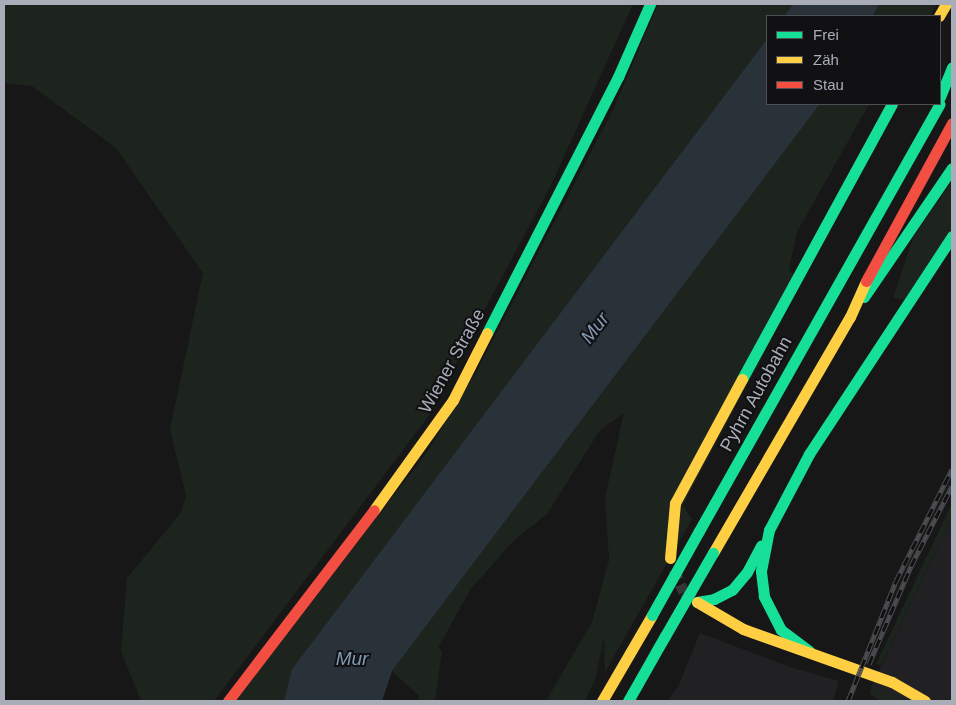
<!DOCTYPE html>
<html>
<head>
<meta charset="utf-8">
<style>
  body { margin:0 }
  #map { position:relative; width:956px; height:705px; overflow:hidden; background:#171717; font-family:Helvetica,sans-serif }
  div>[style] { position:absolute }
  .built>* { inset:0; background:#212123 }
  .green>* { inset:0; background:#1d241e }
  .water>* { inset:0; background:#2a3239 }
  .secondary-tunnel>* { height:11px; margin-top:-5.5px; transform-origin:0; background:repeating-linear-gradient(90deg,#343537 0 11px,transparent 0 16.5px) }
  .fast>* { height:11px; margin:-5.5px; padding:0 5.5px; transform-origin:5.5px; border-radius:5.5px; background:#16e098 }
  .slow>* { height:11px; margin:-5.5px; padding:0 5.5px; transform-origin:5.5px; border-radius:5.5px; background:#ffcf43 }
  .jam>* { height:11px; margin:-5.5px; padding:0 5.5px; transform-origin:5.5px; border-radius:5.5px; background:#f24e42 }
  .rail>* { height:5px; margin-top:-2.5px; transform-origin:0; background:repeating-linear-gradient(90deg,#111113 0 9px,#4b4c4f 0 18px); box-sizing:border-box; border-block:1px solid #4b4c4f }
  .fast-bridge>* { height:11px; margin:-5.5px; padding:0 5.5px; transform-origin:5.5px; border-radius:5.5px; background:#16e098 }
  span { translate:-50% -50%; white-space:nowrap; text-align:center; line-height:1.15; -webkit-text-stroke:4px #111113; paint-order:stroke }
  .street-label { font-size:18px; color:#a8adb8 }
  .water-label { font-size:19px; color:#7f9bb3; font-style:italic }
  .frame { position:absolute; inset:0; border:5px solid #a8adb8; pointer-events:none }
  .legend { position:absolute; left:766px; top:15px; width:175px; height:90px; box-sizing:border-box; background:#111113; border:1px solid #4d4f55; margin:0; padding:6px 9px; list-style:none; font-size:15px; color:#a8adb8 }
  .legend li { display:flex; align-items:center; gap:10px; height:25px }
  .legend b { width:25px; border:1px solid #4d4f55 }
</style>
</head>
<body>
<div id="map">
  <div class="built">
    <i style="clip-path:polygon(952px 517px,952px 701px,907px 701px,871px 687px)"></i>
    <i style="clip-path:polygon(700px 633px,790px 667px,839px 681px,833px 701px,667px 701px,678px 687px)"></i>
  </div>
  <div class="green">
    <i style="clip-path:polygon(4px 4px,633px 4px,551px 185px,427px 418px,214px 701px,141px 701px,121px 651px,127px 578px,180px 514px,186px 496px,170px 429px,203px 273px,116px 148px,32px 86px,4px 83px)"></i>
    <i style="clip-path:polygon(658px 4px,793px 4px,784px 16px,767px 16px,767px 39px,292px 669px,284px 701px,236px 701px,427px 452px,476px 372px,613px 110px)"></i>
    <i style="clip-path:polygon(879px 4px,937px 4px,930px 16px,873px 16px)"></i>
    <i style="clip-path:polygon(820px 104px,869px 104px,797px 232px,789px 270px,802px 281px,683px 505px,692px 519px,605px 672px,604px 637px,595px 680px,585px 701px,546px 701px,592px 622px,609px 560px,605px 498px,624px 413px,600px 430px,547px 514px,514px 540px,470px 590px,438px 648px,442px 651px,435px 701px,419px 701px,419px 696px,392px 671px)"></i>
    <i style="clip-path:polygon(952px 181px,952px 228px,904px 300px,893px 298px,913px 238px)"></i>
    <i style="clip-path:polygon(952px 503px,952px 517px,881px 665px,876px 664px)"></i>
    <i style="clip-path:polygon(871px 687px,904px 699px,907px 701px,881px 701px,870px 694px)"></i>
  </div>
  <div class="water">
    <i style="clip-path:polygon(793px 4px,879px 4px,873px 16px,784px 16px)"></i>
    <i style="clip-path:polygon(767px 39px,767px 104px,820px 104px,392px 671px,382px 701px,284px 701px,292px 669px)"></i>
  </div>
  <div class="secondary-tunnel">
    <i style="left:674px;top:569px;width:25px;rotate:67deg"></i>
    <i style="left:684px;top:592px;width:11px;rotate:38deg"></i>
  </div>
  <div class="fast">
    <i style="left:940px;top:97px;width:32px;rotate:-68deg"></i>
    <i style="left:864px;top:297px;width:156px;rotate:-55.7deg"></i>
    <i style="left:487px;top:333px;width:288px;rotate:-62.9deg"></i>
    <i style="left:618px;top:77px;width:80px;rotate:-66.3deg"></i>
    <i style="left:742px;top:379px;width:313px;rotate:-61.4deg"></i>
    <i style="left:699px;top:531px;width:490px;rotate:-60.6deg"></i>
    <i style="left:697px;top:602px;width:17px;rotate:-10deg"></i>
    <i style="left:714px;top:599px;width:20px;rotate:-27deg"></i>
    <i style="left:732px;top:590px;width:23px;rotate:-50deg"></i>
    <i style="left:747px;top:572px;width:30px;rotate:-62deg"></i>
    <i style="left:809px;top:651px;width:35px;rotate:-143deg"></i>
    <i style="left:781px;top:630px;width:38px;rotate:-117deg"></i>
    <i style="left:764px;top:596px;width:25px;rotate:-97deg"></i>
    <i style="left:761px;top:571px;width:42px;rotate:-79deg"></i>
    <i style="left:769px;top:530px;width:86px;rotate:-62.2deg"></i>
    <i style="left:809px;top:454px;width:261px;rotate:-56.7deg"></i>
    <i style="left:628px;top:701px;width:75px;rotate:-60.4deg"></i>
  </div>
  <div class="slow">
    <i style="left:939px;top:16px;width:14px;rotate:-60deg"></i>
    <i style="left:374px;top:510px;width:135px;rotate:-54.3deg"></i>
    <i style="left:453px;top:400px;width:75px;rotate:-63.1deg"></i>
    <i style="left:713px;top:553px;width:273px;rotate:-59.9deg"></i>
    <i style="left:850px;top:317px;width:39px;rotate:-66deg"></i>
    <i style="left:670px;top:558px;width:55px;rotate:-84.8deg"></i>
    <i style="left:675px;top:503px;width:141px;rotate:-61.6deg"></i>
    <i style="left:697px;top:602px;width:53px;rotate:30.4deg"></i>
    <i style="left:743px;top:629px;width:158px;rotate:19.6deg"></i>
    <i style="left:892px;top:682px;width:38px;rotate:30deg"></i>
    <i style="left:602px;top:701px;width:99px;rotate:-59.8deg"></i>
  </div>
  <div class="jam">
    <i style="left:866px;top:281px;width:180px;rotate:-61.4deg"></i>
    <i style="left:228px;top:701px;width:240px;rotate:-52.6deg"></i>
  </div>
  <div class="rail">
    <i style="left:869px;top:664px;width:107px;rotate:-66.8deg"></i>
    <i style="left:911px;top:566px;width:90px;rotate:-62.9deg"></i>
    <i style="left:848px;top:701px;width:129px;rotate:-68.2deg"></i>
    <i style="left:896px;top:581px;width:125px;rotate:-63.4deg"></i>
  </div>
  <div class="fast-bridge">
    <i style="left:652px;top:615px;width:96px;rotate:-60.8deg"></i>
    <i style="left:665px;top:636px;width:96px;rotate:-60deg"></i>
  </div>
  <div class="street-label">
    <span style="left:452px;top:361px;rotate:-61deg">Wiener Straße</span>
    <span style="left:756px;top:394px;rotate:-61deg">Pyhrn Autobahn</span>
  </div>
  <div class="water-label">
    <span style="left:595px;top:328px;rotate:-52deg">Mur</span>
    <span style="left:352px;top:659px">Mur</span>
  </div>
  <div class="frame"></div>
  <ul class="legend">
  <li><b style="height:6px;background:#16e098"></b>Frei</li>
  <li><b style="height:6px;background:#ffcf43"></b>Zäh</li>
  <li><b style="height:6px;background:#f24e42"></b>Stau</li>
  </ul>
</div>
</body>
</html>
